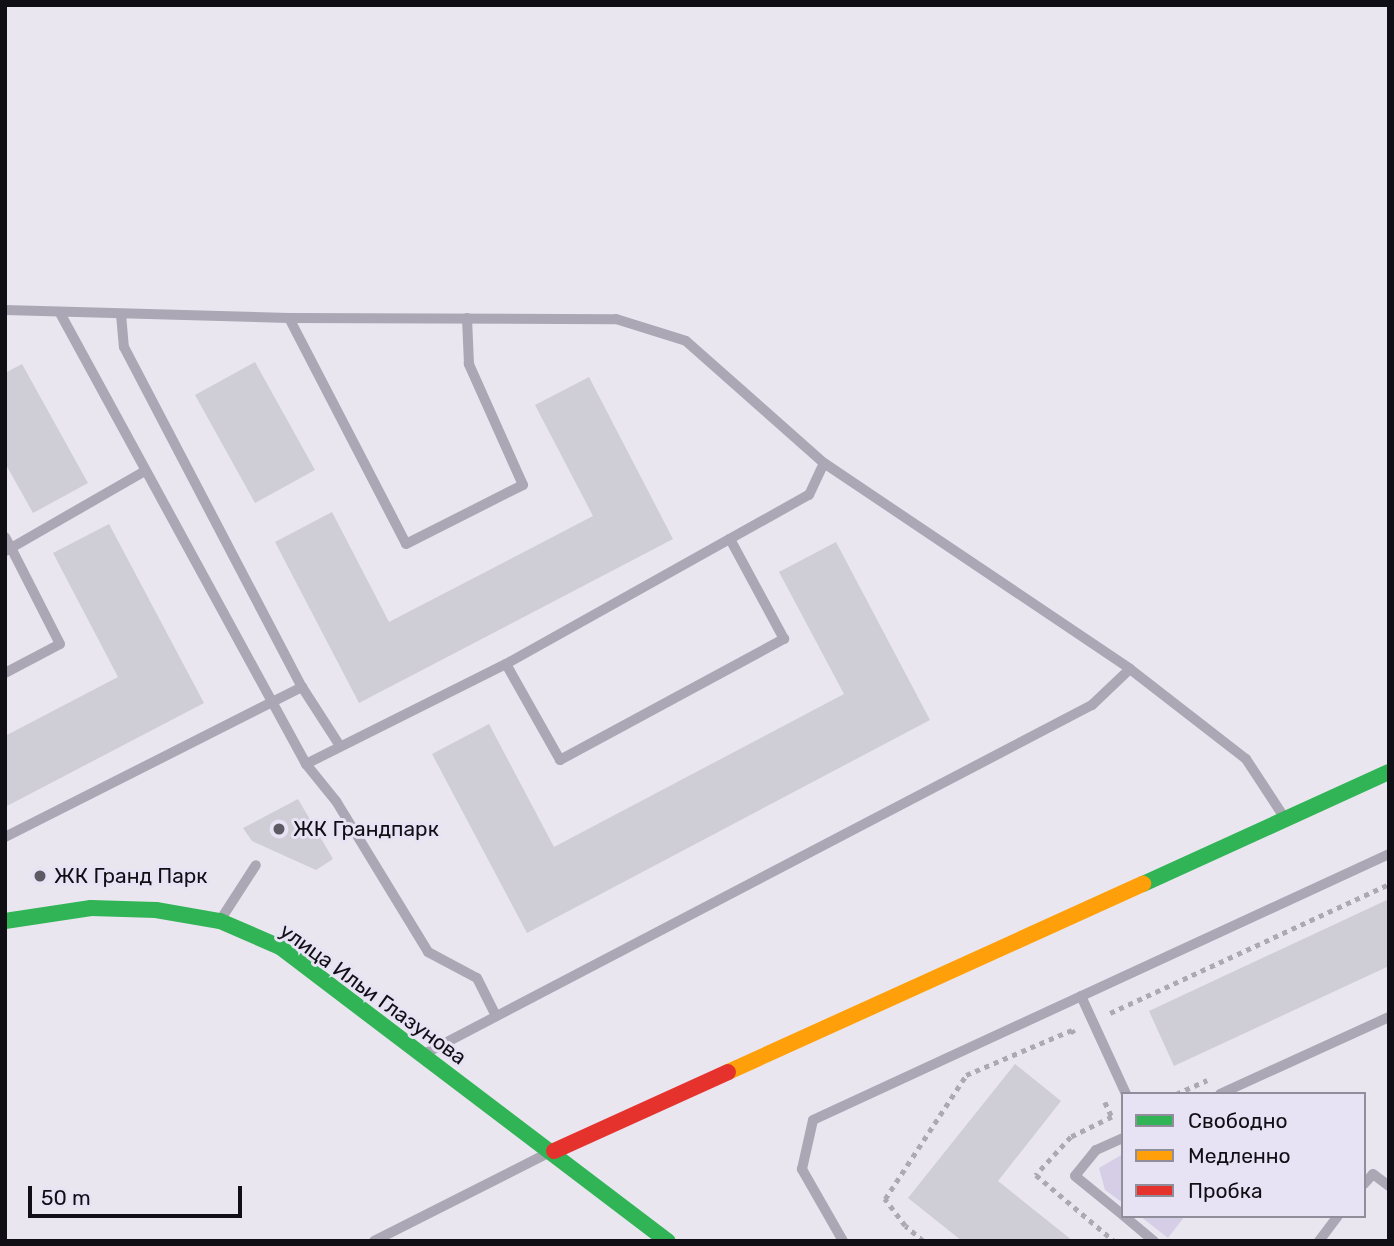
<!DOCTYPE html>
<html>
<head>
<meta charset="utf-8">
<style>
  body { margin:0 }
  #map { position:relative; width:1394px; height:1246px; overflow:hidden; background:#e9e6f0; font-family:Rubik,sans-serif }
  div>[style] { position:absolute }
  .green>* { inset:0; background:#d5cee6 }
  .building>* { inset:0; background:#cfcdd5 }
  .path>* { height:4.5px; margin-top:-2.25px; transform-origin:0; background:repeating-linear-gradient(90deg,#aca9b2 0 5px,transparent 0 10px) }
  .lane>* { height:10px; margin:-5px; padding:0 5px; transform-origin:5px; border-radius:5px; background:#aba7b4 }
  .fast>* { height:16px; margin:-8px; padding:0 8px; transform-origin:8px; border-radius:8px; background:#30b455 }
  .slow>* { height:16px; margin:-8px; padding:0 8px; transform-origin:8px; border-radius:8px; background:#ff9f0a }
  .jam>* { height:16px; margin:-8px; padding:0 8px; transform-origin:8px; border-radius:8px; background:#e5322d }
  .dots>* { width:19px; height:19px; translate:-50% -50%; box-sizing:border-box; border:4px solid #e7e2f4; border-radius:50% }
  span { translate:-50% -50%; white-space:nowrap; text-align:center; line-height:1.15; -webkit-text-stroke:6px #e7e2f4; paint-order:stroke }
  .poi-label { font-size:21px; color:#100f15 }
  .left { translate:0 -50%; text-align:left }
  .street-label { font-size:21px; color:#100f15 }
  .frame { position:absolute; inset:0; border:7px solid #100f15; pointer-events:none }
  .legend { position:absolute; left:1121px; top:1092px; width:245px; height:126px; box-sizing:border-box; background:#e7e2f4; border:2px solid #918e9b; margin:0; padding:9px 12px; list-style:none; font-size:21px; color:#100f15 }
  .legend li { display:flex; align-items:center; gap:14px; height:35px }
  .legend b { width:35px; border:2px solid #918e9b }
  .scale { position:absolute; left:28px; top:1186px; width:214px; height:32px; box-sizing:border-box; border:4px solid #100f15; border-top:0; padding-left:9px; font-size:21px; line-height:24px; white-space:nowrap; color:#100f15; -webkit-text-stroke:5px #e7e2f4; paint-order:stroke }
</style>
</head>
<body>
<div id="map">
  <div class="green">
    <i style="clip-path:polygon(1123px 1154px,1123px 1203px,1105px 1190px,1099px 1168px)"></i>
    <i style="clip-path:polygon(1140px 1216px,1185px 1216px,1168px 1238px)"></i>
  </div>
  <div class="building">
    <i style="clip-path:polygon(255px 362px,315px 470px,255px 503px,195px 395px)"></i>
    <i style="clip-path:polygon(22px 364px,88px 483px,33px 513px,5px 463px,5px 373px)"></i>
    <i style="clip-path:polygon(589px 377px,673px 539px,359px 703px,275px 542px,332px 512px,389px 622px,593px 516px,535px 405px)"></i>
    <i style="clip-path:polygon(109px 524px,204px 703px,5px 807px,5px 736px,118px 677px,53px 553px)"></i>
    <i style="clip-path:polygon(836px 542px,930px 720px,527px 933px,432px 754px,489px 724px,554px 847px,844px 694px,779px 572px)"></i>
    <i style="clip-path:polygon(298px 799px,333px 859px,316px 870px,252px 841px,243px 828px)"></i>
    <i style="clip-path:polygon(1389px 899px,1389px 966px,1174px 1066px,1149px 1011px)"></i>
    <i style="clip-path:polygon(1015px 1064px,1061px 1101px,998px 1181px,1073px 1241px,962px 1241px,908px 1198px)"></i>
  </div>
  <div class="path">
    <i style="left:1110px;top:1013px;width:307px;rotate:-24.8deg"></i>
    <i style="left:1176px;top:1094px;width:34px;rotate:-24deg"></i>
    <i style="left:1105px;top:1102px;width:17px;rotate:65deg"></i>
    <i style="left:1112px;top:1117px;width:46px;rotate:154deg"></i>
    <i style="left:1071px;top:1137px;width:52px;rotate:132.6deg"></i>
    <i style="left:1036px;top:1175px;width:102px;rotate:40.2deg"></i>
    <i style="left:923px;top:1241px;width:23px;rotate:-140deg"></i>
    <i style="left:905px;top:1226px;width:34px;rotate:-127deg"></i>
    <i style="left:885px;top:1199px;width:148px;rotate:-56.8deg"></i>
    <i style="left:966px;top:1075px;width:115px;rotate:-23deg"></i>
    <i style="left:1072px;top:1030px;width:4px;rotate:56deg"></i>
  </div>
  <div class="lane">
    <i style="left:5px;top:310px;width:284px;rotate:1.6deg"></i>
    <i style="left:289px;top:318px;width:327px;rotate:0.2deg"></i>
    <i style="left:616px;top:319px;width:73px;rotate:17.4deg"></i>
    <i style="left:686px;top:341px;width:184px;rotate:41.5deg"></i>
    <i style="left:824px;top:463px;width:369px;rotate:33.9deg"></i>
    <i style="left:1130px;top:669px;width:147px;rotate:37.8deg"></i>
    <i style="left:1246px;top:759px;width:69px;rotate:56.8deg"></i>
    <i style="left:60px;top:313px;width:514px;rotate:61.39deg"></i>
    <i style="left:306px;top:764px;width:48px;rotate:51deg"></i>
    <i style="left:336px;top:801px;width:177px;rotate:58.6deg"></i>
    <i style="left:428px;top:952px;width:55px;rotate:28deg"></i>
    <i style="left:477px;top:978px;width:42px;rotate:63.4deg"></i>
    <i style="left:121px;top:314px;width:33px;rotate:85deg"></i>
    <i style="left:124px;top:347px;width:384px;rotate:62.4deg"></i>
    <i style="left:302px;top:687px;width:70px;rotate:57.2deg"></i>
    <i style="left:289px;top:318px;width:254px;rotate:62.6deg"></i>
    <i style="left:406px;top:544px;width:131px;rotate:-26.8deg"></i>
    <i style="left:523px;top:485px;width:133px;rotate:-114.1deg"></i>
    <i style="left:469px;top:364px;width:46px;rotate:-92.5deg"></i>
    <i style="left:5px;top:537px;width:13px;rotate:61deg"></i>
    <i style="left:11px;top:548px;width:7px;rotate:153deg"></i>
    <i style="left:506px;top:664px;width:110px;rotate:60.6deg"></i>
    <i style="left:560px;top:760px;width:255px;rotate:-28.4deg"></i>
    <i style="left:784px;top:639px;width:114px;rotate:-118.4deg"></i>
    <i style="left:5px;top:673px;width:62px;rotate:-27.8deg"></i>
    <i style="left:60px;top:644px;width:108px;rotate:-117deg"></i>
    <i style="left:11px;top:548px;width:155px;rotate:-29.9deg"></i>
    <i style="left:306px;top:764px;width:224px;rotate:-26.6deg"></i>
    <i style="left:506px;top:664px;width:347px;rotate:-29.2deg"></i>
    <i style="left:809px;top:495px;width:35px;rotate:-65deg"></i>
    <i style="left:5px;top:837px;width:333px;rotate:-26.8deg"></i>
    <i style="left:221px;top:919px;width:64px;rotate:-57.1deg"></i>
    <i style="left:1081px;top:996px;width:108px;rotate:65.3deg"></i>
    <i style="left:426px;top:1053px;width:751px;rotate:-27.59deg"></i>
    <i style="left:1092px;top:705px;width:52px;rotate:-43.5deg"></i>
    <i style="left:1220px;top:1094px;width:186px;rotate:-24.5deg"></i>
    <i style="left:1123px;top:1138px;width:30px;rotate:156deg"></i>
    <i style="left:1096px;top:1150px;width:33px;rotate:129deg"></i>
    <i style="left:1075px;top:1176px;width:62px;rotate:39.1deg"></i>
    <i style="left:1364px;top:1184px;width:13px;rotate:-48deg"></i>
    <i style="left:1373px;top:1174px;width:20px;rotate:37deg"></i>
    <i style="left:1124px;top:1216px;width:39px;rotate:40deg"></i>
    <i style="left:374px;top:1241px;width:195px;rotate:-26.8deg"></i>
    <i style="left:843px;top:1241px;width:83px;rotate:-119.7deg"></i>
    <i style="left:802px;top:1169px;width:50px;rotate:-77.3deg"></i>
    <i style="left:813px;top:1120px;width:634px;rotate:-24.79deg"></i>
    <i style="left:1319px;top:1241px;width:31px;rotate:-53deg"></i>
  </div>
  <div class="fast">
    <i style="left:1143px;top:884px;width:270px;rotate:-24.5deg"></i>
    <i style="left:5px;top:921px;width:87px;rotate:-8.6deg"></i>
    <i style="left:91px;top:908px;width:65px;rotate:1.8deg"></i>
    <i style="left:156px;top:910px;width:65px;rotate:9.8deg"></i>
    <i style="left:220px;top:921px;width:65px;rotate:23.4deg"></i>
    <i style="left:280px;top:947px;width:487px;rotate:37.2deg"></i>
  </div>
  <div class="slow">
    <i style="left:728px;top:1072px;width:456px;rotate:-24.4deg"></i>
  </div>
  <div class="jam">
    <i style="left:554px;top:1151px;width:191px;rotate:-24.4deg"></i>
  </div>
  <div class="dots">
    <i style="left:279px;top:829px;background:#5c5a62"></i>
    <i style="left:40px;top:876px;background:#5c5a62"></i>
  </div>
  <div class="poi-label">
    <span class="left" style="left:293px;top:829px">ЖК Грандпарк</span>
    <span class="left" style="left:54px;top:876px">ЖК Гранд Парк</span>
  </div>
  <div class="street-label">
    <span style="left:373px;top:994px;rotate:36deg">улица Ильи Глазунова</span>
  </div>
  <div class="frame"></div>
  <ul class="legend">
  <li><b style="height:9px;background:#30b455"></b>Свободно</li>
  <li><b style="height:9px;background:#ff9f0a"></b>Медленно</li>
  <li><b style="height:9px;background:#e5322d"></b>Пробка</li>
  </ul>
  <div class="scale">50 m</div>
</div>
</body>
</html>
